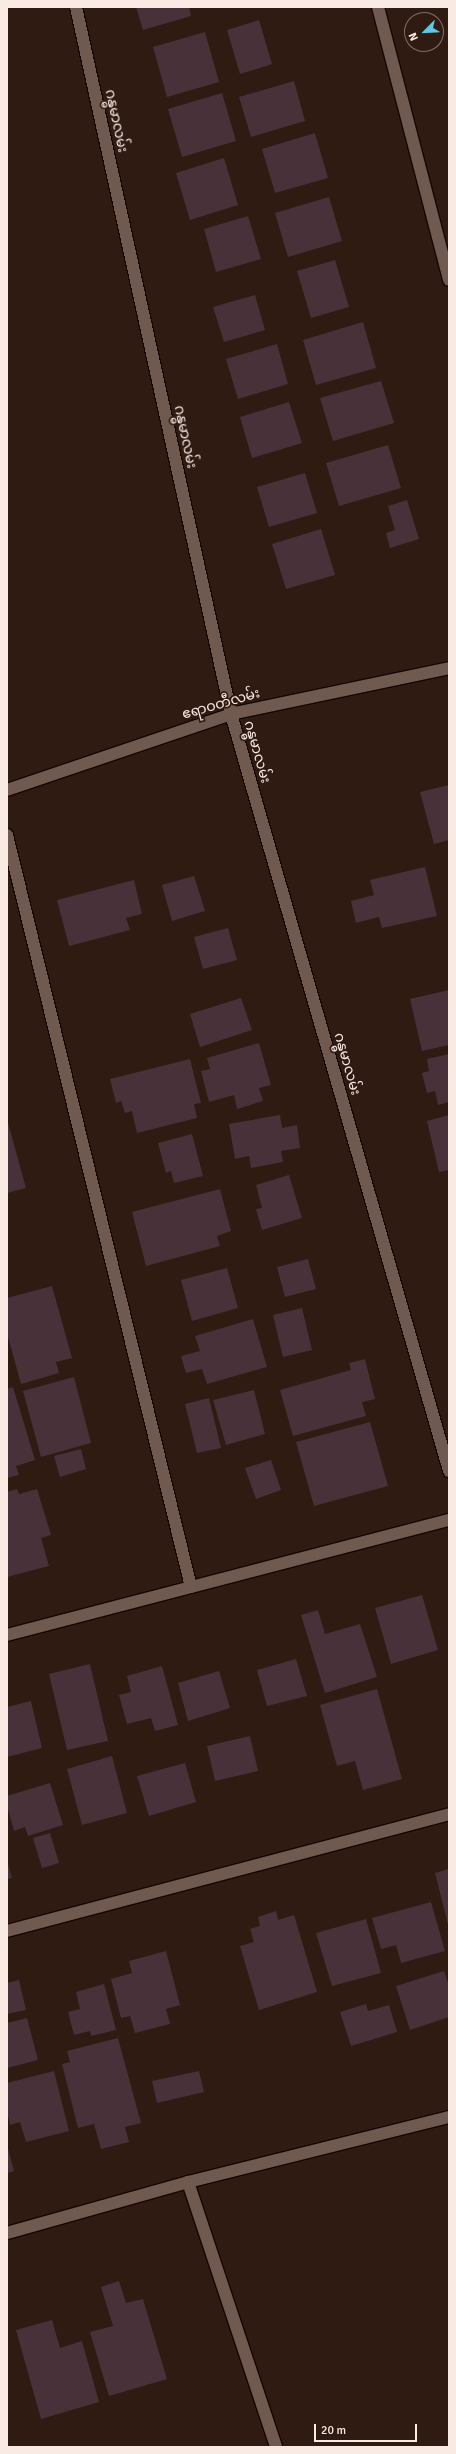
<!DOCTYPE html>
<html>
<head>
<meta charset="utf-8">
<style>
  body { margin:0 }
  #map { position:relative; width:456px; height:2454px; overflow:hidden; background:#2f1b12; font-family:Signika,"Noto Sans Myanmar",sans-serif }
  div>[style] { position:absolute }
  .building>* { inset:0; background:#483139 }
  .roads { filter:drop-shadow(1px 0 #160601) drop-shadow(-1px 0 #160601) drop-shadow(0 1px #160601) drop-shadow(0 -1px #160601) }
  .minor>* { height:12px; margin:-6px; padding:0 6px; transform-origin:6px; border-radius:6px; background:#70594e }
  span { translate:-50% -50%; white-space:nowrap; text-align:center; line-height:1.15; -webkit-text-stroke:3.5px #2f1b12; paint-order:stroke }
  .street-label { font-size:14px; color:#f9eae4 }
  .frame { position:absolute; inset:0; border:8px solid #f9eae4; pointer-events:none }
  .north { position:absolute; left:404px; top:12px; width:40px; height:40px; box-sizing:border-box; background:#2f1b12; border:1px solid #806e66; border-radius:50%; rotate:246deg; font-size:11px; font-weight:700; line-height:16px; text-align:center; color:#f9eae4 }
  .north::after { content:''; display:block; margin:auto; width:14px; height:18px; background:#5cc7e7; clip-path:polygon(50% 0,100% 100%,50% 72%,0 100%) }
  .scale { position:absolute; left:314px; top:2424px; width:103px; height:18px; box-sizing:border-box; border:2px solid #f9eae4; border-top:0; padding-left:5px; font-size:12px; line-height:14px; white-space:nowrap; color:#f9eae4; -webkit-text-stroke:3px #2f1b12; paint-order:stroke }
</style>
</head>
<body>
<div id="map">
  <div class="building">
    <i style="clip-path:polygon(136px 7px,189px 7px,191px 16px,143px 30px)"></i>
    <i style="clip-path:polygon(259px 20px,272px 64px,240px 74px,227px 30px)"></i>
    <i style="clip-path:polygon(205px 32px,219px 82px,167px 97px,153px 47px)"></i>
    <i style="clip-path:polygon(294px 81px,305px 121px,251px 137px,239px 97px)"></i>
    <i style="clip-path:polygon(222px 93px,236px 141px,182px 157px,168px 109px)"></i>
    <i style="clip-path:polygon(315px 133px,328px 178px,275px 193px,262px 149px)"></i>
    <i style="clip-path:polygon(224px 158px,238px 205px,190px 220px,176px 173px)"></i>
    <i style="clip-path:polygon(329px 197px,342px 241px,288px 257px,275px 213px)"></i>
    <i style="clip-path:polygon(248px 216px,261px 259px,216px 272px,204px 229px)"></i>
    <i style="clip-path:polygon(335px 260px,349px 307px,311px 318px,297px 271px)"></i>
    <i style="clip-path:polygon(255px 295px,265px 330px,224px 342px,213px 307px)"></i>
    <i style="clip-path:polygon(363px 322px,376px 368px,316px 385px,303px 340px)"></i>
    <i style="clip-path:polygon(277px 344px,288px 384px,238px 399px,226px 359px)"></i>
    <i style="clip-path:polygon(381px 381px,394px 423px,333px 441px,320px 398px)"></i>
    <i style="clip-path:polygon(289px 402px,302px 443px,252px 458px,240px 417px)"></i>
    <i style="clip-path:polygon(388px 445px,401px 488px,339px 506px,326px 463px)"></i>
    <i style="clip-path:polygon(305px 473px,317px 513px,269px 527px,257px 487px)"></i>
    <i style="clip-path:polygon(407px 500px,419px 539px,390px 548px,386px 533px,395px 530px,388px 506px)"></i>
    <i style="clip-path:polygon(321px 529px,335px 575px,286px 589px,272px 544px)"></i>
    <i style="clip-path:polygon(449px 785px,449px 840px,434px 844px,420px 792px)"></i>
    <i style="clip-path:polygon(425px 867px,437px 916px,382px 928px,379px 917px,356px 923px,351px 901px,374px 895px,370px 880px)"></i>
    <i style="clip-path:polygon(194px 876px,205px 911px,172px 921px,162px 885px)"></i>
    <i style="clip-path:polygon(134px 880px,142px 914px,126px 918px,130px 930px,69px 946px,57px 900px)"></i>
    <i style="clip-path:polygon(228px 928px,237px 960px,203px 969px,194px 937px)"></i>
    <i style="clip-path:polygon(449px 990px,449px 1045px,422px 1051px,410px 999px)"></i>
    <i style="clip-path:polygon(241px 998px,252px 1030px,200px 1047px,190px 1014px)"></i>
    <i style="clip-path:polygon(259px 1043px,271px 1085px,259px 1088px,263px 1101px,237px 1109px,234px 1095px,209px 1102px,201px 1071px,210px 1069px,207px 1058px)"></i>
    <i style="clip-path:polygon(449px 1054px,449px 1102px,438px 1105px,435px 1091px,427px 1093px,422px 1073px,429px 1071px,427px 1059px)"></i>
    <i style="clip-path:polygon(190px 1059px,201px 1103px,194px 1104px,197px 1118px,137px 1133px,132px 1111px,125px 1113px,121px 1101px,116px 1103px,110px 1079px)"></i>
    <i style="clip-path:polygon(280px 1115px,282px 1128px,297px 1125px,300px 1148px,281px 1151px,283px 1162px,251px 1168px,249px 1156px,235px 1159px,229px 1124px)"></i>
    <i style="clip-path:polygon(449px 1115px,449px 1170px,439px 1172px,427px 1121px)"></i>
    <i style="clip-path:polygon(7px 1119px,26px 1188px,7px 1193px)"></i>
    <i style="clip-path:polygon(192px 1134px,203px 1176px,174px 1183px,171px 1171px,166px 1173px,158px 1143px)"></i>
    <i style="clip-path:polygon(289px 1175px,302px 1218px,262px 1230px,256px 1209px,262px 1208px,256px 1185px)"></i>
    <i style="clip-path:polygon(220px 1189px,231px 1231px,217px 1236px,220px 1246px,146px 1266px,132px 1212px)"></i>
    <i style="clip-path:polygon(308px 1259px,316px 1289px,285px 1297px,277px 1267px)"></i>
    <i style="clip-path:polygon(227px 1268px,238px 1308px,192px 1321px,181px 1280px)"></i>
    <i style="clip-path:polygon(52px 1286px,72px 1358px,56px 1362px,59px 1373px,21px 1384px,7px 1333px,7px 1298px)"></i>
    <i style="clip-path:polygon(302px 1308px,312px 1350px,283px 1357px,273px 1315px)"></i>
    <i style="clip-path:polygon(253px 1319px,267px 1367px,207px 1384px,202px 1369px,186px 1373px,181px 1356px,200px 1351px,195px 1336px)"></i>
    <i style="clip-path:polygon(365px 1359px,375px 1399px,362px 1402px,366px 1416px,293px 1436px,280px 1390px,351px 1370px,349px 1363px)"></i>
    <i style="clip-path:polygon(74px 1377px,91px 1443px,41px 1457px,23px 1391px)"></i>
    <i style="clip-path:polygon(13px 1387px,35px 1460px,16px 1466px,19px 1475px,7px 1478px,7px 1389px)"></i>
    <i style="clip-path:polygon(254px 1390px,265px 1434px,226px 1445px,213px 1400px)"></i>
    <i style="clip-path:polygon(209px 1398px,221px 1448px,197px 1453px,185px 1404px)"></i>
    <i style="clip-path:polygon(370px 1422px,388px 1486px,314px 1506px,296px 1442px)"></i>
    <i style="clip-path:polygon(81px 1449px,86px 1469px,60px 1477px,54px 1456px)"></i>
    <i style="clip-path:polygon(271px 1460px,281px 1490px,256px 1499px,245px 1468px)"></i>
    <i style="clip-path:polygon(17px 1489px,19px 1494px,37px 1489px,51px 1535px,41px 1538px,49px 1566px,7px 1577px,7px 1492px)"></i>
    <i style="clip-path:polygon(422px 1595px,438px 1650px,391px 1664px,375px 1608px)"></i>
    <i style="clip-path:polygon(318px 1610px,325px 1634px,360px 1624px,377px 1677px,325px 1693px,301px 1615px)"></i>
    <i style="clip-path:polygon(296px 1659px,307px 1696px,267px 1706px,257px 1670px)"></i>
    <i style="clip-path:polygon(90px 1664px,108px 1741px,67px 1750px,49px 1674px)"></i>
    <i style="clip-path:polygon(162px 1666px,178px 1725px,155px 1731px,151px 1718px,127px 1724px,119px 1695px,131px 1692px,127px 1676px)"></i>
    <i style="clip-path:polygon(219px 1671px,230px 1708px,188px 1721px,178px 1683px)"></i>
    <i style="clip-path:polygon(377px 1689px,402px 1779px,363px 1790px,355px 1761px,337px 1766px,320px 1705px)"></i>
    <i style="clip-path:polygon(31px 1701px,42px 1748px,7px 1757px,7px 1707px)"></i>
    <i style="clip-path:polygon(250px 1736px,258px 1771px,215px 1781px,207px 1746px)"></i>
    <i style="clip-path:polygon(112px 1756px,127px 1813px,82px 1825px,67px 1769px)"></i>
    <i style="clip-path:polygon(185px 1763px,196px 1802px,149px 1816px,137px 1776px)"></i>
    <i style="clip-path:polygon(50px 1783px,63px 1825px,28px 1836px,25px 1827px,14px 1831px,7px 1805px,7px 1796px)"></i>
    <i style="clip-path:polygon(50px 1833px,59px 1863px,42px 1868px,33px 1838px)"></i>
    <i style="clip-path:polygon(7px 1861px,12px 1878px,7px 1879px)"></i>
    <i style="clip-path:polygon(449px 1869px,449px 1925px,448px 1925px,435px 1873px)"></i>
    <i style="clip-path:polygon(431px 1902px,445px 1951px,401px 1963px,396px 1945px,381px 1949px,372px 1918px)"></i>
    <i style="clip-path:polygon(276px 1911px,278px 1920px,294px 1915px,317px 1992px,259px 2010px,240px 1946px,254px 1942px,250px 1929px,260px 1926px,258px 1917px)"></i>
    <i style="clip-path:polygon(366px 1919px,381px 1973px,332px 1986px,316px 1933px)"></i>
    <i style="clip-path:polygon(166px 1951px,180px 2005px,166px 2009px,170px 2024px,135px 2033px,130px 2016px,121px 2018px,111px 1979px,132px 1973px,129px 1961px)"></i>
    <i style="clip-path:polygon(444px 1971px,449px 1986px,449px 2017px,410px 2030px,396px 1986px)"></i>
    <i style="clip-path:polygon(19px 1980px,26px 2010px,7px 2014px,7px 1983px)"></i>
    <i style="clip-path:polygon(104px 1984px,116px 2030px,91px 2036px,90px 2031px,74px 2035px,68px 2012px,80px 2009px,76px 1992px)"></i>
    <i style="clip-path:polygon(366px 2004px,368px 2011px,389px 2005px,397px 2032px,351px 2046px,340px 2012px)"></i>
    <i style="clip-path:polygon(27px 2018px,38px 2060px,7px 2068px,7px 2023px)"></i>
    <i style="clip-path:polygon(118px 2038px,141px 2123px,125px 2127px,129px 2142px,101px 2149px,94px 2124px,78px 2128px,62px 2064px,70px 2062px,67px 2051px)"></i>
    <i style="clip-path:polygon(54px 2071px,69px 2131px,26px 2142px,20px 2122px,10px 2125px,7px 2111px,7px 2083px)"></i>
    <i style="clip-path:polygon(199px 2071px,204px 2092px,157px 2103px,152px 2081px)"></i>
    <i style="clip-path:polygon(7px 2145px,14px 2171px,7px 2173px)"></i>
    <i style="clip-path:polygon(119px 2281px,126px 2303px,143px 2299px,167px 2379px,109px 2396px,90px 2332px,113px 2326px,101px 2287px)"></i>
    <i style="clip-path:polygon(52px 2320px,60px 2348px,82px 2341px,99px 2402px,41px 2419px,16px 2330px)"></i>
  </div>
  <div class="roads">
    <div class="minor">
      <i style="left:76px;top:7px;width:724px;rotate:77.63deg"></i>
      <i style="left:231px;top:714px;width:788px;rotate:73.93deg"></i>
      <i style="left:378px;top:7px;width:282px;rotate:75.4deg"></i>
      <i style="left:7px;top:790px;width:237px;rotate:-18.7deg"></i>
      <i style="left:231px;top:714px;width:223px;rotate:-11.9deg"></i>
      <i style="left:7px;top:835px;width:774px;rotate:76.25deg"></i>
      <i style="left:7px;top:1635px;width:457px;rotate:-14.6deg"></i>
      <i style="left:7px;top:1931px;width:457px;rotate:-14.8deg"></i>
      <i style="left:188px;top:2182px;width:279px;rotate:71.6deg"></i>
      <i style="left:7px;top:2233px;width:188px;rotate:-15.7deg"></i>
      <i style="left:188px;top:2182px;width:269px;rotate:-14deg"></i>
    </div>
  </div>
  <div class="street-label">
    <span style="left:116px;top:121px;rotate:78deg">ဂန္ဓမာလမ်း</span>
    <span style="left:185px;top:437px;rotate:78deg">ဂန္ဓမာလမ်း</span>
    <span style="left:221px;top:704px;rotate:-16deg">ဧရာဝတီလမ်း</span>
    <span style="left:257px;top:752px;rotate:74deg">ဂန္ဓမာလမ်း</span>
    <span style="left:347px;top:1064px;rotate:74deg">ဂန္ဓမာလမ်း</span>
  </div>
  <div class="frame"></div>
  <div class="north">N</div>
  <div class="scale">20 m</div>
</div>
</body>
</html>
